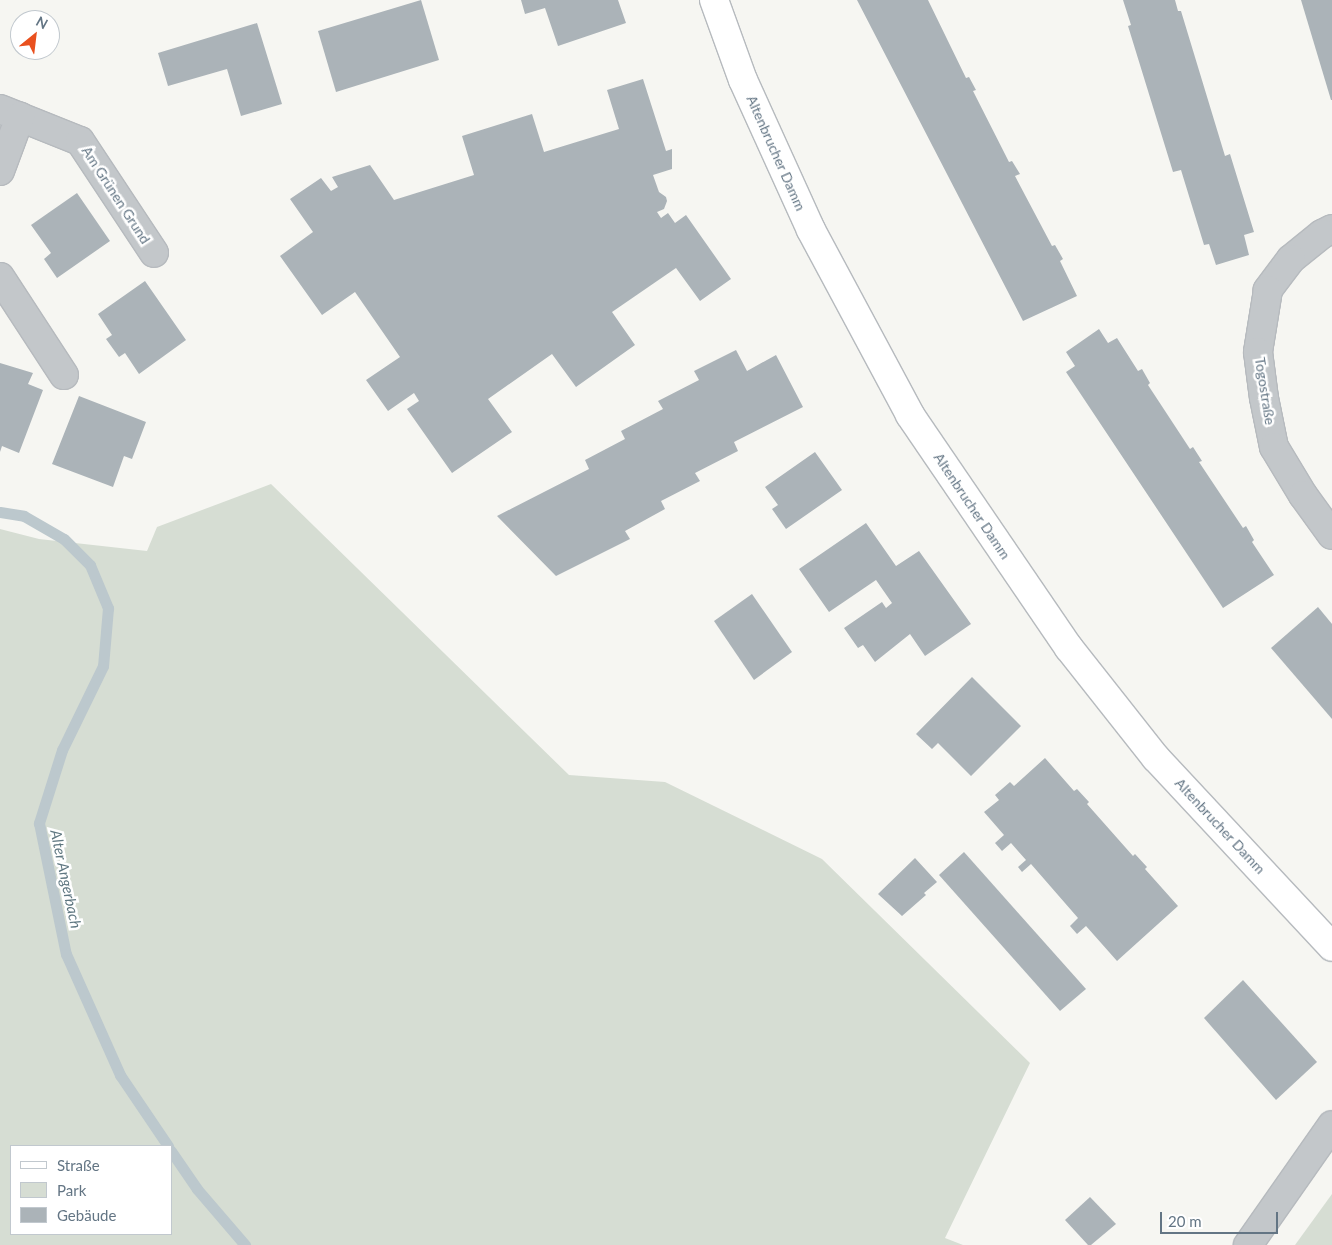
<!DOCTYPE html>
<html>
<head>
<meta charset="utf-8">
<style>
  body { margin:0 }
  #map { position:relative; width:1332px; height:1245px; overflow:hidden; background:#f6f6f2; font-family:Lato,sans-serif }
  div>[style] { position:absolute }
  .green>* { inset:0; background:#d6ddd3 }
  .stream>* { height:11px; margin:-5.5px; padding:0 5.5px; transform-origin:5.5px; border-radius:5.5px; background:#bcc8cd }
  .building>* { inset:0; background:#abb3b8 }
  .roads { filter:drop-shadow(1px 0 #b6babe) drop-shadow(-1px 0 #b6babe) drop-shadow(0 1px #b6babe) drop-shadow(0 -1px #b6babe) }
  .minor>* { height:28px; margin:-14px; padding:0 14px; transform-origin:14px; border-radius:14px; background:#c3c7ca }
  .major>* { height:28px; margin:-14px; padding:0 14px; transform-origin:14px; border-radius:14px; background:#fff }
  span { translate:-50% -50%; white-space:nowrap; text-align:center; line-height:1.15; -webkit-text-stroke:5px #fff; paint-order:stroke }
  .street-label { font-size:14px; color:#637584 }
  .water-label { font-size:15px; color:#5f7781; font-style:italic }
  .legend { position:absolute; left:10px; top:1145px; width:162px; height:90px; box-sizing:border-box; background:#fff; border:1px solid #c1c8ce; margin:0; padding:6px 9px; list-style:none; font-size:15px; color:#637584 }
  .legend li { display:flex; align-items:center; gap:10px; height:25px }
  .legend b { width:25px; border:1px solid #c1c8ce }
  .north { position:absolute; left:10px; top:10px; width:50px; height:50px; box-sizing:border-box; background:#fff; border:1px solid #c1c8ce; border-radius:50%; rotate:29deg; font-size:14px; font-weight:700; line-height:20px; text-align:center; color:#637584 }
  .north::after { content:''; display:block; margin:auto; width:18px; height:22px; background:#e9501e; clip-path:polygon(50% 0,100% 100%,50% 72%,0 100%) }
  .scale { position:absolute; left:1160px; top:1212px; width:118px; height:22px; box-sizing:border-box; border:2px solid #637584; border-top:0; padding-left:6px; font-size:15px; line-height:18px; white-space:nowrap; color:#637584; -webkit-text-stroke:4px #fff; paint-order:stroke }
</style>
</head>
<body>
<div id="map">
  <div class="green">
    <i style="clip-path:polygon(evenodd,271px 484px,569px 775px,665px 782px,822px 859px,1030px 1063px,945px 1238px,963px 1245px,0 1245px,0 529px,39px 539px,147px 551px,157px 527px,271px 484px,171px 1146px,171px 1234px,11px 1234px,11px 1146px,171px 1146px)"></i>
    <i style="clip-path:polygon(1332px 1194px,1332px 1245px,1295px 1245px)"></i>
  </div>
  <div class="stream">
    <i style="left:0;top:512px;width:24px;rotate:9deg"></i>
    <i style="left:24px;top:516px;width:46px;rotate:29.9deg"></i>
    <i style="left:64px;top:539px;width:37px;rotate:45deg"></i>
    <i style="left:90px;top:565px;width:47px;rotate:67.3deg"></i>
    <i style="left:108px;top:608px;width:58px;rotate:94.9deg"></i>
    <i style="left:103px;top:666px;width:93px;rotate:116deg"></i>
    <i style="left:62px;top:750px;width:77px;rotate:107.5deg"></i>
    <i style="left:39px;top:823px;width:134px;rotate:78.4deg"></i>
    <i style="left:66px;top:954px;width:133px;rotate:65.9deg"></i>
    <i style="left:120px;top:1075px;width:86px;rotate:55.9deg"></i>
    <i style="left:171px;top:1151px;width:46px;rotate:55.6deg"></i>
    <i style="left:197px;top:1189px;width:74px;rotate:49.4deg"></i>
  </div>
  <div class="building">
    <i style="clip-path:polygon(421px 0,439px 60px,336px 92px,318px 31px)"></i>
    <i style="clip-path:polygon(521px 0,618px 0,626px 23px,558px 46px,545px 8px,525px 14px)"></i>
    <i style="clip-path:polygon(857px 0,928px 0,966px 78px,969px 77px,976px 90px,973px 91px,1009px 162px,1012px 161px,1020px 174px,1015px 176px,1052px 246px,1055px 245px,1063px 259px,1060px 261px,1077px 296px,1023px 321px)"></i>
    <i style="clip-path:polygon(1123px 0,1175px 0,1178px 11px,1181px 11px,1225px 156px,1230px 154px,1254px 232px,1244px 235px,1249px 255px,1216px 265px,1209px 244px,1204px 245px,1181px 170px,1173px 172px,1128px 26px,1131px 25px)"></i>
    <i style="clip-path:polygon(1301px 0,1332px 0,1332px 100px,1331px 100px)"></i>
    <i style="clip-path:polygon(257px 23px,282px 104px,241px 116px,227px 69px,168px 86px,158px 53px)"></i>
    <i style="clip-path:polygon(643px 79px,666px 151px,672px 149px,672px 169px,653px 175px,659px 192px,666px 197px,667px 201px,664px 209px,657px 212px,661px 218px,668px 213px,675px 223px,686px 215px,731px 279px,700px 301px,676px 268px,612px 312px,635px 345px,576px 387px,552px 354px,488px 399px,512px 432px,452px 473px,407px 409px,419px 401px,414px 393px,388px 411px,366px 380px,400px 357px,355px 292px,322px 315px,280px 256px,313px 232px,290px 199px,321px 178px,331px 191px,338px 187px,332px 177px,370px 165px,394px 200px,474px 175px,462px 136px,532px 114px,544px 152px,619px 129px,607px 90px)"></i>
    <i style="clip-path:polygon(77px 193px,110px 241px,57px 278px,44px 259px,51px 253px,31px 225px)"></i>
    <i style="clip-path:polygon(145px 281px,186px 340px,139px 374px,125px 353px,119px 357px,106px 339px,112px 335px,98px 314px)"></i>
    <i style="clip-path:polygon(1099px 329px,1108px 343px,1117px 338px,1138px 371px,1142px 369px,1150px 383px,1148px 385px,1190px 449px,1193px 447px,1202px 461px,1199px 462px,1243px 528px,1246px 526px,1254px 540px,1252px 542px,1274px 575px,1223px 608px,1066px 372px,1075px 366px,1066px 352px)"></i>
    <i style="clip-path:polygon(736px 350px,747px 371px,776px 355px,803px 407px,734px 442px,738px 451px,695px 473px,700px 481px,661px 501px,665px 509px,625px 531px,630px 539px,556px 576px,497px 516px,589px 469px,585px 460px,625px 439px,621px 431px,663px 409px,658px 401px,699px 380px,694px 371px)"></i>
    <i style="clip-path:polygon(0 363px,33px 373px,28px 384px,43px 390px,19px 453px,2px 446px,0 452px)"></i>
    <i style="clip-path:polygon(79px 396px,146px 422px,132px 459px,124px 456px,113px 487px,52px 464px)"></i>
    <i style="clip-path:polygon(815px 452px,842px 490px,786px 529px,772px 509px,778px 505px,765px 487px)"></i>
    <i style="clip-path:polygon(866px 523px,896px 566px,919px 551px,971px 624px,925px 656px,910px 634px,875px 662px,863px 645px,858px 648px,844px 628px,882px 602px,886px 608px,892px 603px,876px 580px,829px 612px,799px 569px)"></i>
    <i style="clip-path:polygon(752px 594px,792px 652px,754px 680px,714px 621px)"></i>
    <i style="clip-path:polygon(1318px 607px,1332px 624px,1332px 719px,1271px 648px)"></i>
    <i style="clip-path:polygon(972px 677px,1021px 726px,971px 776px,938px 743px,932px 749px,916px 734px)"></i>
    <i style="clip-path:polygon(1045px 758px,1074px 791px,1077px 789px,1089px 802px,1087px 804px,1133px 856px,1135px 854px,1147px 867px,1145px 869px,1178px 906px,1117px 961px,1086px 926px,1077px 934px,1070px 926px,1078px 918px,1031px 864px,1022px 872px,1018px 867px,1026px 860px,1011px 843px,1002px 851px,995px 843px,1004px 835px,984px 812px,999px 800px,995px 795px,1010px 782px,1014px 786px)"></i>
    <i style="clip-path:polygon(964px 852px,1086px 989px,1060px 1011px,939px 875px)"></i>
    <i style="clip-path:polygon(915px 858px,937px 882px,924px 893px,926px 895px,902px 916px,878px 894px)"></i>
    <i style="clip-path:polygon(1243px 980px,1317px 1062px,1276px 1100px,1204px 1018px)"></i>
    <i style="clip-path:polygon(1090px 1197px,1116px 1224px,1091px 1245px,1088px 1245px,1065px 1220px)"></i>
  </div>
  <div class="roads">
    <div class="minor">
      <i style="left:0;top:109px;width:86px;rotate:21.8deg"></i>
      <i style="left:80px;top:141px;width:134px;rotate:56.5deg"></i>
      <i style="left:0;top:171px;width:58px;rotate:-69.7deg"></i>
      <i style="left:1332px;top:229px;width:11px;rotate:153deg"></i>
      <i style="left:1322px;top:234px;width:40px;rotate:141deg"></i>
      <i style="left:1291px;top:259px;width:39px;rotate:127deg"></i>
      <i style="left:1268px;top:290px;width:63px;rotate:99.2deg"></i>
      <i style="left:1258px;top:352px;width:46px;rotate:82.6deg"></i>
      <i style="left:1264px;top:398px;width:50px;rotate:78.5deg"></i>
      <i style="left:1274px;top:447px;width:56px;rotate:58.9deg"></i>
      <i style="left:1303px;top:495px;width:49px;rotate:54.1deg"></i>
      <i style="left:0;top:277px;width:117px;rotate:56.9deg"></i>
      <i style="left:1248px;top:1245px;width:146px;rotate:-55deg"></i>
    </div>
    <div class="major">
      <i style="left:714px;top:0;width:85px;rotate:70.1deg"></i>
      <i style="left:743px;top:80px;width:165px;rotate:65.6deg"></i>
      <i style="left:811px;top:230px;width:210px;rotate:61.8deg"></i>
      <i style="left:910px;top:415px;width:282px;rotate:55.7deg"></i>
      <i style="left:1069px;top:648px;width:140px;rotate:51.7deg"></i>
      <i style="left:1156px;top:758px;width:258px;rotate:47deg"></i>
    </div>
  </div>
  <div class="street-label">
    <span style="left:776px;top:153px;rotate:66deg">Altenbrucher Damm</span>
    <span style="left:116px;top:195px;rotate:57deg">Am Grünen Grund</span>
    <span style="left:1265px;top:391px;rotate:81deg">Togostraße</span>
    <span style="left:972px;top:506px;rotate:56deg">Altenbrucher Damm</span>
    <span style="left:1220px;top:826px;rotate:47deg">Altenbrucher Damm</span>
  </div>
  <div class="water-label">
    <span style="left:66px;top:879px;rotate:78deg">Alter Angerbach</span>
  </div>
  <ul class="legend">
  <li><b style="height:6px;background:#fff"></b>Straße</li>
  <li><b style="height:14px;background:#d6ddd3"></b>Park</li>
  <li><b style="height:14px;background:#abb3b8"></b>Gebäude</li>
  </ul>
  <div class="north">N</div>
  <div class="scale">20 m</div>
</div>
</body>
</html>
